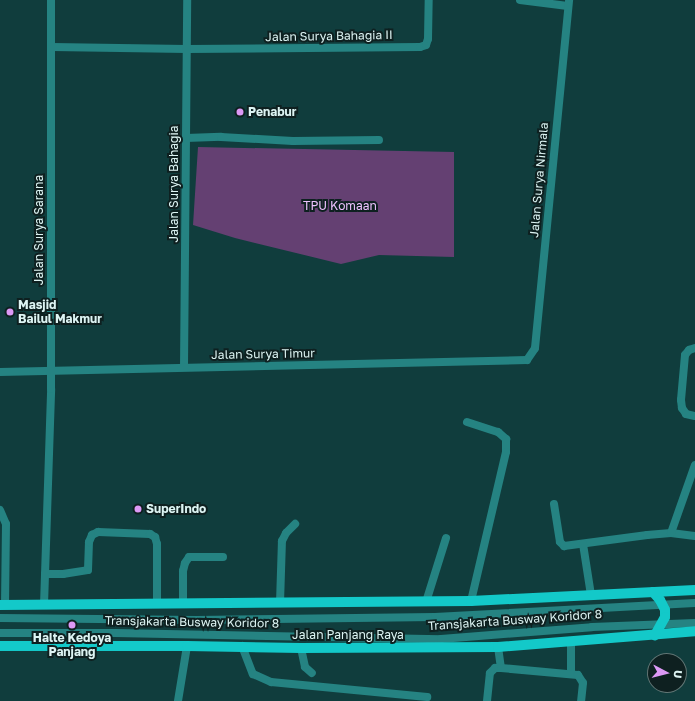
<!DOCTYPE html>
<html>
<head>
<meta charset="utf-8">
<style>
  body { margin:0 }
  #map { position:relative; width:695px; height:701px; overflow:hidden; background:#103d3d; font-family:"Golos Text",sans-serif }
  div>[style] { position:absolute }
  .green>* { inset:0; background:#644072 }
  .lane>* { height:8px; margin:-4px; padding:0 4px; transform-origin:4px; border-radius:4px; background:#258382 }
  .street>* { height:8px; margin:-4px; padding:0 4px; transform-origin:4px; border-radius:4px; background:#258382 }
  .primary>* { height:10px; margin:-5px; padding:0 5px; transform-origin:5px; border-radius:5px; background:#13c9c9 }
  .dots>* { width:11px; height:11px; translate:-50% -50%; box-sizing:border-box; border:2px solid #0e2020; border-radius:50% }
  span { translate:-50% -50%; white-space:nowrap; text-align:center; line-height:1.15; -webkit-text-stroke:4px #0e2020; paint-order:stroke }
  .street-label { font-size:12px; color:#ddf4f3 }
  .poi-label { font-size:12px; color:#ddf4f3; font-weight:700 }
  .left { translate:0 -50%; text-align:left }
  .park-label { font-size:12px; color:#ecc1fd }
  .north { position:absolute; left:647px; top:653px; width:40px; height:40px; box-sizing:border-box; background:#0e2020; border:1px solid #617574; border-radius:50%; rotate:97deg; font-size:11px; font-weight:700; line-height:16px; text-align:center; color:#ddf4f3 }
  .north::after { content:''; display:block; margin:auto; width:14px; height:18px; background:#dc99f5; clip-path:polygon(50% 0,100% 100%,50% 72%,0 100%) }
</style>
</head>
<body>
<div id="map">
  <div class="green">
    <i style="clip-path:polygon(198px 147px,454px 152px,454px 257px,379px 255px,341px 264px,235px 238px,193px 225px)"></i>
  </div>
  <div class="lane">
    <i style="left:695px;top:348px;width:6px;rotate:162deg"></i>
    <i style="left:689px;top:350px;width:6px;rotate:129deg"></i>
    <i style="left:685px;top:355px;width:45px;rotate:95.1deg"></i>
    <i style="left:681px;top:400px;width:8px;rotate:83deg"></i>
    <i style="left:682px;top:408px;width:7px;rotate:56deg"></i>
    <i style="left:686px;top:414px;width:9px;rotate:13deg"></i>
    <i style="left:467px;top:422px;width:33px;rotate:18deg"></i>
    <i style="left:498px;top:432px;width:11px;rotate:41deg"></i>
    <i style="left:506px;top:439px;width:13px;rotate:90deg"></i>
    <i style="left:506px;top:452px;width:153px;rotate:103.2deg"></i>
    <i style="left:554px;top:504px;width:38px;rotate:81deg"></i>
    <i style="left:560px;top:542px;width:6px;rotate:45deg"></i>
    <i style="left:564px;top:546px;width:84px;rotate:-7.5deg"></i>
    <i style="left:647px;top:535px;width:24px;rotate:-5deg"></i>
    <i style="left:671px;top:533px;width:24px;rotate:7deg"></i>
    <i style="left:0;top:510px;width:15px;rotate:67deg"></i>
    <i style="left:6px;top:524px;width:81px;rotate:90.7deg"></i>
    <i style="left:671px;top:533px;width:72px;rotate:-70.6deg"></i>
    <i style="left:583px;top:544px;width:52px;rotate:81.1deg"></i>
    <i style="left:45px;top:574px;width:18px"></i>
    <i style="left:63px;top:574px;width:25px;rotate:-9deg"></i>
    <i style="left:88px;top:570px;width:28px;rotate:-88deg"></i>
    <i style="left:89px;top:542px;width:8px;rotate:-67deg"></i>
    <i style="left:92px;top:535px;width:7px;rotate:-27deg"></i>
    <i style="left:98px;top:532px;width:52px;rotate:2.2deg"></i>
    <i style="left:150px;top:534px;width:6px;rotate:31deg"></i>
    <i style="left:155px;top:537px;width:7px;rotate:74deg"></i>
    <i style="left:157px;top:544px;width:59px;rotate:90deg"></i>
    <i style="left:183px;top:602px;width:31px;rotate:-90deg"></i>
    <i style="left:183px;top:571px;width:8px;rotate:-76deg"></i>
    <i style="left:185px;top:563px;width:7px;rotate:-56deg"></i>
    <i style="left:189px;top:557px;width:34px"></i>
    <i style="left:426px;top:602px;width:67px;rotate:-72.6deg"></i>
    <i style="left:280px;top:603px;width:62px;rotate:-88.2deg"></i>
    <i style="left:282px;top:541px;width:9px;rotate:-63deg"></i>
    <i style="left:286px;top:533px;width:13px;rotate:-45deg"></i>
    <i style="left:0;top:618px;width:196px;rotate:0.6deg"></i>
    <i style="left:196px;top:620px;width:239px;rotate:-0.7deg"></i>
    <i style="left:435px;top:617px;width:260px;rotate:-3.1deg"></i>
    <i style="left:0;top:633px;width:115px"></i>
    <i style="left:115px;top:633px;width:326px;rotate:1.1deg"></i>
    <i style="left:441px;top:639px;width:151px;rotate:-4.5deg"></i>
    <i style="left:592px;top:627px;width:103px;rotate:-2.2deg"></i>
    <i style="left:571px;top:642px;width:31px;rotate:90deg"></i>
    <i style="left:242px;top:646px;width:30px;rotate:69deg"></i>
    <i style="left:253px;top:674px;width:20px;rotate:24deg"></i>
    <i style="left:271px;top:682px;width:157px;rotate:5.5deg"></i>
    <i style="left:498px;top:647px;width:21px;rotate:82deg"></i>
    <i style="left:301px;top:648px;width:19px;rotate:78deg"></i>
    <i style="left:305px;top:667px;width:9px;rotate:41deg"></i>
    <i style="left:178px;top:701px;width:56px;rotate:-80.7deg"></i>
    <i style="left:487px;top:701px;width:28px;rotate:-84deg"></i>
    <i style="left:490px;top:673px;width:7px;rotate:-45deg"></i>
    <i style="left:495px;top:668px;width:6px"></i>
    <i style="left:501px;top:668px;width:77px;rotate:5.2deg"></i>
    <i style="left:578px;top:675px;width:9px;rotate:58deg"></i>
    <i style="left:583px;top:683px;width:18px;rotate:96deg"></i>
  </div>
  <div class="street">
    <i style="left:520px;top:0;width:48px;rotate:7.1deg"></i>
    <i style="left:52px;top:47px;width:135px;rotate:0.8deg"></i>
    <i style="left:187px;top:49px;width:233px;rotate:-0.5deg"></i>
    <i style="left:420px;top:47px;width:6px;rotate:-18deg"></i>
    <i style="left:426px;top:45px;width:6px;rotate:-72deg"></i>
    <i style="left:428px;top:39px;width:39px;rotate:-89deg"></i>
    <i style="left:186px;top:138px;width:35px;rotate:-2deg"></i>
    <i style="left:221px;top:137px;width:72px;rotate:3.2deg"></i>
    <i style="left:293px;top:141px;width:86px;rotate:-0.7deg"></i>
    <i style="left:184px;top:367px;width:367px;rotate:-89.5deg"></i>
    <i style="left:0;top:372px;width:527px;rotate:-1.3deg"></i>
    <i style="left:527px;top:360px;width:14px;rotate:-56deg"></i>
    <i style="left:535px;top:348px;width:350px;rotate:-84.4deg"></i>
    <i style="left:44px;top:605px;width:216px;rotate:-88.1deg"></i>
    <i style="left:51px;top:389px;width:389px;rotate:-90deg"></i>
  </div>
  <div class="primary">
    <i style="left:653px;top:592px;width:11px;rotate:49deg"></i>
    <i style="left:660px;top:600px;width:11px;rotate:63deg"></i>
    <i style="left:665px;top:610px;width:7px;rotate:90deg"></i>
    <i style="left:665px;top:617px;width:21px;rotate:119deg"></i>
    <i style="left:0;top:605px;width:471px;rotate:-0.5deg"></i>
    <i style="left:471px;top:601px;width:224px;rotate:-2.8deg"></i>
    <i style="left:0;top:646px;width:187px"></i>
    <i style="left:187px;top:646px;width:114px;rotate:1deg"></i>
    <i style="left:301px;top:648px;width:197px;rotate:-0.3deg"></i>
    <i style="left:498px;top:647px;width:198px;rotate:-4.6deg"></i>
  </div>
  <div class="dots">
    <i style="left:240px;top:112px;background:#dc99f5"></i>
    <i style="left:10px;top:312px;background:#dc99f5"></i>
    <i style="left:138px;top:509px;background:#dc99f5"></i>
    <i style="left:72px;top:625px;background:#dc99f5"></i>
  </div>
  <div class="street-label">
    <span style="left:329px;top:36px;rotate:-1deg">Jalan Surya Bahagia II</span>
    <span style="left:539px;top:180px;rotate:-85deg">Jalan Surya Nirmala</span>
    <span style="left:174px;top:184px;rotate:-90deg">Jalan Surya Bahagia</span>
    <span style="left:39px;top:230px;rotate:-90deg">Jalan Surya Sarana</span>
    <span style="left:263px;top:354px;rotate:-1deg">Jalan Surya Timur</span>
    <span style="left:515px;top:620px;rotate:-4deg">Transjakarta Busway Koridor 8</span>
    <span style="left:192px;top:622px;rotate:1deg">Transjakarta Busway Koridor 8</span>
    <span style="left:348px;top:635px">Jalan Panjang Raya</span>
  </div>
  <div class="poi-label">
    <span class="left" style="left:248px;top:112px">Penabur</span>
    <span class="left" style="left:18px;top:312px">Masjid<br>Bailul Makmur</span>
    <span class="left" style="left:146px;top:509px">SuperIndo</span>
    <span style="left:72px;top:645px">Halte Kedoya<br>Panjang</span>
  </div>
  <div class="park-label">
    <span style="left:340px;top:206px">TPU Komaan</span>
  </div>
  <div class="north">U</div>
</div>
</body>
</html>
